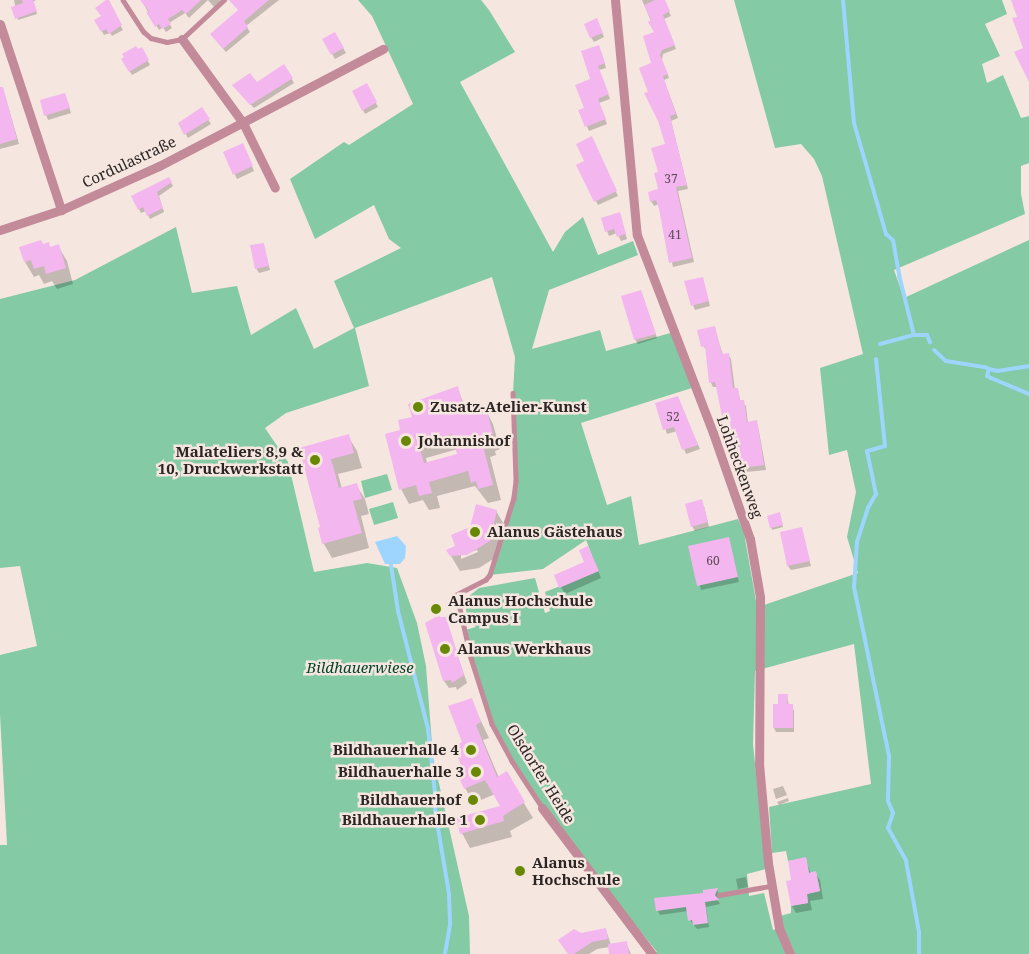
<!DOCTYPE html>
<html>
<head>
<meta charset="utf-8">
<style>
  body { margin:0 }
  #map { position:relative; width:1029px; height:954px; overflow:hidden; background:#f6e6e0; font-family:"Noto Serif",serif }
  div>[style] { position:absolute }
  .green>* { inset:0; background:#84caa4 }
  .water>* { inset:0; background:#9dd5fe }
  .shadow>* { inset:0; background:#0003 }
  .stream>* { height:4px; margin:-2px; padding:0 2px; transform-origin:2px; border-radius:2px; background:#9dd5fe }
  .building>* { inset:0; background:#f3b6ef }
  .lane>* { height:4.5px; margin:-2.25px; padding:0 2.25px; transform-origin:2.25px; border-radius:2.25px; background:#c38a99 }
  .street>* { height:9px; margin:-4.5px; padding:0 4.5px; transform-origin:4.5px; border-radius:4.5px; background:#c38a99 }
  .dots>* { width:16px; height:16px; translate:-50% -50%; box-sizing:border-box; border:3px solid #f6e6e0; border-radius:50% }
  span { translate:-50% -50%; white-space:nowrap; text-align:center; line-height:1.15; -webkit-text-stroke:5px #f6e6e0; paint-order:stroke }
  .number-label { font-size:12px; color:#5d4956 }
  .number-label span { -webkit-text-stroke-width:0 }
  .street-label { font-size:15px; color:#2b2523 }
  .poi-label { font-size:15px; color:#2b2523; font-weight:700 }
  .left { translate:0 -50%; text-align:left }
  .right { translate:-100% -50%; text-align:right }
  .park-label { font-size:15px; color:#00452a; font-style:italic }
</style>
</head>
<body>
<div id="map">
  <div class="green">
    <i style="clip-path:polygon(evenodd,358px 0,481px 0,489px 10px,515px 52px,460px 82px,553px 252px,565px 232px,583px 217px,598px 255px,633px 241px,638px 255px,549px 290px,532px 349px,600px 330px,606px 351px,674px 332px,695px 387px,581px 423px,607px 505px,631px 496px,639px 545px,738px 519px,744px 533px,756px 601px,764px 605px,858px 573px,847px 537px,856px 492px,847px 450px,829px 455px,820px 368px,863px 354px,822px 176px,814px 159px,801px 144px,775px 148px,734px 0,1002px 0,1007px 14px,985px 24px,1000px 56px,982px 64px,987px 83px,1003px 75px,1021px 118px,1029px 116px,1029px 163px,1021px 166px,1021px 194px,1025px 214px,894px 270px,904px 298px,1029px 240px,1029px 954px,653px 954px,657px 952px,649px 942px,550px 820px,492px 724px,480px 689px,465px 630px,476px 627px,468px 619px,465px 606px,468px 597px,479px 588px,535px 578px,545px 613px,550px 611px,545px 592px,598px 571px,586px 540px,543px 569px,490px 575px,515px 489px,513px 393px,515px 357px,492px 277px,355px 328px,369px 386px,286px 413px,265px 428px,288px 462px,314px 572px,367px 563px,397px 568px,417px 623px,426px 666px,433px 757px,469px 916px,470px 954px,0 954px,0 845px,7px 845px,0 714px,0 655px,37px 646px,20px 566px,0 568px,0 299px,75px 280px,176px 227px,192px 293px,237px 286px,251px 335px,296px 308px,314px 349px,354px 328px,334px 281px,401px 248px,389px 239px,374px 205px,315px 239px,290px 179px,344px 142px,349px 145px,413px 104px,372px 16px,358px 0,854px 644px,871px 784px,769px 807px,772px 853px,786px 851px,788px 861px,806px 858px,809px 873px,816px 872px,820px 891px,807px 894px,808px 903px,791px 906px,791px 913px,780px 916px,779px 928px,773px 930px,764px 893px,749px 896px,747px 874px,766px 869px,753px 744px,755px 671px,854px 644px)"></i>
    <i style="clip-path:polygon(387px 474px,392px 490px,365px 498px,361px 481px)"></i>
    <i style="clip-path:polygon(393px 502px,398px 518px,374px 525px,369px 509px)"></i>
  </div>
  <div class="water">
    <i style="clip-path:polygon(397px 536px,406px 546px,405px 558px,400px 564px,385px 564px,375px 542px)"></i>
  </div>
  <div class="shadow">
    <i style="clip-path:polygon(14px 0,36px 0,33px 2px,37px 14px,18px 20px)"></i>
    <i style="clip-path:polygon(141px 0,220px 0,221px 2px,214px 7px,208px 0,189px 18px,185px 13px,169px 23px,172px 28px,166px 32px,163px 27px,159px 30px)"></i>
    <i style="clip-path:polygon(235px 0,279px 0,246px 26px,250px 32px,226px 52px,214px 38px,239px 11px)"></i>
    <i style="clip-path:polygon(642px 0,664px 0,671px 16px,664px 19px,676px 49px,663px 54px,662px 60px,669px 78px,664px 80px,678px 118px,671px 121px,688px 189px,678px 191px,694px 262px,673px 267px,661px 208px,659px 204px,654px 206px,651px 201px,660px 190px,660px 173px,667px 145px,650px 92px,656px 33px)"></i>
    <i style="clip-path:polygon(107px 1px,123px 30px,112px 36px,110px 33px,104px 35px,96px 20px,103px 17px)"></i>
    <i style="clip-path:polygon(599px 25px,604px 37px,594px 42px,591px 37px)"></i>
    <i style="clip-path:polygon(335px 34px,346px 53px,335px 59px,324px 39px)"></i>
    <i style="clip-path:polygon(141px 49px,150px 65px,132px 75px,123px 60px)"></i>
    <i style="clip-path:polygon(601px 51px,606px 68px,599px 70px,610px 99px,599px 103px,607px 124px,589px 131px,580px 111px,586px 108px)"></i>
    <i style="clip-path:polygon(284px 66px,294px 83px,254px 108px,237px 90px,256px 84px)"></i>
    <i style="clip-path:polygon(367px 85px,378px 107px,365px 114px,354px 92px)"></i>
    <i style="clip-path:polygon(0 88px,4px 92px,19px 144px,0 149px)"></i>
    <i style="clip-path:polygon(65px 94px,71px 113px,48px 120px,41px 101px)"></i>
    <i style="clip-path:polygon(201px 109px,211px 124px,188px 138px,180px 124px)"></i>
    <i style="clip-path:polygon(593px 143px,618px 196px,598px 205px,578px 166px,586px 161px)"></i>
    <i style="clip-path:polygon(245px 149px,254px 171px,237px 179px,225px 153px)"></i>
    <i style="clip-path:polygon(169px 179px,173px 186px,159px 196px,164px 212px,150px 219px,146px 211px,141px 213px,139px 209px)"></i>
    <i style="clip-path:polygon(621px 219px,627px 239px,621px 241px,617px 233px,609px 236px,607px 231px)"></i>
    <i style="clip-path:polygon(263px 244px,270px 270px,259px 273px,256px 268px)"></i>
    <i style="clip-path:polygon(43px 246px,50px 248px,58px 246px,67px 261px,73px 284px,57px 289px,52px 281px,44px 284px,39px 275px,34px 277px,25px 262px)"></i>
    <i style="clip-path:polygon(702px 278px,710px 306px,695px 310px,693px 305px)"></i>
    <i style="clip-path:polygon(641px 291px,657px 338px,638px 344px,635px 339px)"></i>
    <i style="clip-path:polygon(714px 327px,723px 355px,728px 354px,731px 359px,735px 390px,737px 389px,741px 402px,746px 406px,748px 423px,756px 422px,758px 426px,766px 470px,746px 472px,741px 447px,737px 447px,734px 443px,731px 419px,726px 420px,723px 416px,717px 387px,713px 387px,711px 383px,707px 350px,703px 346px)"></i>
    <i style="clip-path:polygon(evenodd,457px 388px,468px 413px,485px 409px,493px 424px,500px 449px,495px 451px,496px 455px,490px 457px,501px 500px,488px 503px,475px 486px,437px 496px,440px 508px,429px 510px,423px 500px,409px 504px,401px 489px,402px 431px,414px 418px,457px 388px,458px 449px,459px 455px,427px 463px,426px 458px,458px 449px)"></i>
    <i style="clip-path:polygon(679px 402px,700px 449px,686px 454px,677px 431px,667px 434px,657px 404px)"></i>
    <i style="clip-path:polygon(348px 436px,357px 451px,362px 468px,338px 474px,342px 489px,356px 485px,365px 499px,369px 514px,361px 516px,369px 548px,332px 558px,324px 544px,320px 529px,322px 528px,301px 449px)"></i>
    <i style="clip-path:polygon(704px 506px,709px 527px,695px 531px,692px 526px)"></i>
    <i style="clip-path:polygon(evenodd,496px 511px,505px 526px,498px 556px,479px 568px,460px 571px,448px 551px,457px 546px,472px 528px,496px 511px,477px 550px,478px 552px,461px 559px,461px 555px,477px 550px)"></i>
    <i style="clip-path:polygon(780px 516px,783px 527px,772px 530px,769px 517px)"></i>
    <i style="clip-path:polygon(801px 529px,811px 566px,791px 570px,788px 566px)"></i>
    <i style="clip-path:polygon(728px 538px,739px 582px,701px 590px,690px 547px)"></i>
    <i style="clip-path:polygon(592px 555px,601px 578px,565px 594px,561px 587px)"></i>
    <i style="clip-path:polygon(445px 619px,467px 683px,457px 690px,456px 687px,449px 688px,444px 681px)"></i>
    <i style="clip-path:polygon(787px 696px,789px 706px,794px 710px,794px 732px,776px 732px,774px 728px,780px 706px)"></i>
    <i style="clip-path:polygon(471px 700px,489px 738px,483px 740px,499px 778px,506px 774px,533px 818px,510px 831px,512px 837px,470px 848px,462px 833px,502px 807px,495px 794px,474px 803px,465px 788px,464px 743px)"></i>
    <i style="clip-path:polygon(783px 786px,787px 795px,776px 799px,773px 789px)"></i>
    <i style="clip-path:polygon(788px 798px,789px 801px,779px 805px,777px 802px)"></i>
    <i style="clip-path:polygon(805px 859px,811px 874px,815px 873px,820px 880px,823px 899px,810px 901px,812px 910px,796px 913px,792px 906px,788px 882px,793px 881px)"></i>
    <i style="clip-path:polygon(746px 877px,748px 887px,738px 889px,736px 879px)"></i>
    <i style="clip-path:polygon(717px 890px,719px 894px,717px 899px,720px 904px,706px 907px,709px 927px,697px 929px,690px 920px,688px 911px,660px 915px,658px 911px)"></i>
    <i style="clip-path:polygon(606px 930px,611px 945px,626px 943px,631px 954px,611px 954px,610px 947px,597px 949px,589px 954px,569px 954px,581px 934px)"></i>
  </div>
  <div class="stream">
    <i style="left:843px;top:0;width:123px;rotate:84.9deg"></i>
    <i style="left:854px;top:123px;width:116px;rotate:73.9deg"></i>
    <i style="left:886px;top:234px;width:9px;rotate:41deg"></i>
    <i style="left:893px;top:240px;width:36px;rotate:80deg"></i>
    <i style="left:899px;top:275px;width:62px;rotate:76deg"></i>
    <i style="left:880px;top:344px;width:35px;rotate:-15deg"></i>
    <i style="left:914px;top:335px;width:13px"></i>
    <i style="left:927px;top:335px;width:8px;rotate:67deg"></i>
    <i style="left:934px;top:350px;width:16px;rotate:43deg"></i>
    <i style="left:946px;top:361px;width:39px;rotate:9deg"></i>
    <i style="left:985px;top:367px;width:4px;rotate:27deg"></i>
    <i style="left:989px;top:369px;width:7px;rotate:106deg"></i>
    <i style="left:987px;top:376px;width:4px;rotate:27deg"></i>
    <i style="left:991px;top:378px;width:41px;rotate:22.8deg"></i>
    <i style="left:876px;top:359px;width:87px;rotate:84.1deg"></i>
    <i style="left:885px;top:446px;width:19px;rotate:164deg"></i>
    <i style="left:867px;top:451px;width:44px;rotate:78.2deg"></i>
    <i style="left:876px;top:494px;width:16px;rotate:120deg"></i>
    <i style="left:868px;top:508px;width:36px;rotate:108deg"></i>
    <i style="left:857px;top:542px;width:45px;rotate:93.8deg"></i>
    <i style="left:854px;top:587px;width:173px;rotate:78.3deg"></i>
    <i style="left:889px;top:756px;width:45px;rotate:91.3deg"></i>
    <i style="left:888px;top:801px;width:13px;rotate:67deg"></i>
    <i style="left:893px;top:813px;width:16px;rotate:108deg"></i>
    <i style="left:888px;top:828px;width:38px;rotate:61deg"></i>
    <i style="left:906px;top:861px;width:72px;rotate:79.6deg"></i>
    <i style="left:919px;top:932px;width:22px;rotate:90deg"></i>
    <i style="left:989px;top:369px;width:9px;rotate:13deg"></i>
    <i style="left:998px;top:371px;width:31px;rotate:-9deg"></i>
    <i style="left:391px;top:565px;width:47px;rotate:81.3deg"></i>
    <i style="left:398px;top:611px;width:122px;rotate:75.7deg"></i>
    <i style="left:428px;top:729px;width:74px;rotate:83.8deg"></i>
    <i style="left:436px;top:803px;width:7px;rotate:98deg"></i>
    <i style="left:435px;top:810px;width:85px;rotate:80.5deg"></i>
    <i style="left:449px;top:894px;width:31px;rotate:88deg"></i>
    <i style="left:450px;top:925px;width:29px;rotate:100deg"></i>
  </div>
  <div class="building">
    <i style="clip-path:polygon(22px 0,33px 0,37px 11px,15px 19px,11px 7px,23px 3px)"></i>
    <i style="clip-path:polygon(106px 0,109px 0,122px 25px,109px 34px,106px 29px,101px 32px,94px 20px,101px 16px,95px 8px)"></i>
    <i style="clip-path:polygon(140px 0,201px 0,186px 14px,182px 10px,168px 19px,171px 24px,162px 29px,159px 24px,155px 27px,146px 12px,149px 11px)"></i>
    <i style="clip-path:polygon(229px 0,269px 0,244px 21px,248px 27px,223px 49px,210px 34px,238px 10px)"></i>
    <i style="clip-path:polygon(655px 0,665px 0,670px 11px,663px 15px,675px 45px,662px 50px,660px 55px,668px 74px,663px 76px,676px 114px,670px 116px,687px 185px,676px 187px,692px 258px,669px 263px,659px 209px,656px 200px,650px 202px,648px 192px,658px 189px,654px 173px,658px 172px,651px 148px,665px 144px,658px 121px,644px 93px,648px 92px,639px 68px,651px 63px,643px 36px,654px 32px,648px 22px,651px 20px,644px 5px)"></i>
    <i style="clip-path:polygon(1011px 0,1029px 0,1029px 82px,1014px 52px,1023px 48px,1012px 18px,1017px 17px)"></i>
    <i style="clip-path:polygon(597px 18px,603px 33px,590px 38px,584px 24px)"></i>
    <i style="clip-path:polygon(335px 32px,344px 48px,331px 55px,322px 39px)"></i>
    <i style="clip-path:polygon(599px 45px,605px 63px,598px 66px,609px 94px,598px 99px,606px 119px,585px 127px,578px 110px,584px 108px,575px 85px,590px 79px,581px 51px)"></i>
    <i style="clip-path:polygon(136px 46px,138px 49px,142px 47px,149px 60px,129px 72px,121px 59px,124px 57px,122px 54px)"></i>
    <i style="clip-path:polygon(284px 64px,293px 78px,250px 105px,232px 85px,250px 73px,257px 82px)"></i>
    <i style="clip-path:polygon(367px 83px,377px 102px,362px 111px,352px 91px)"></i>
    <i style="clip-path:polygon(0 87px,3px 87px,17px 139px,0 144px)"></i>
    <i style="clip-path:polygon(65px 93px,70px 108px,44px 116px,40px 100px)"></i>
    <i style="clip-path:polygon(202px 107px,210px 119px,184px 135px,178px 123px)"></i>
    <i style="clip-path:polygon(592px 136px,617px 191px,594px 202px,576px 165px,584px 161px,576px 144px)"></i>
    <i style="clip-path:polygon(243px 143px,253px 166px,233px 175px,223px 152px)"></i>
    <i style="clip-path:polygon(169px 177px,172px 182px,157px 192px,163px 208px,147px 216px,143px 207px,138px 210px,131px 196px)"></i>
    <i style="clip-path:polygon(620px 212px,626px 234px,617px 237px,614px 229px,605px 232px,601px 218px)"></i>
    <i style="clip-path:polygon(41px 240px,43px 244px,49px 242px,50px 247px,59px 244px,66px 268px,46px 274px,44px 266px,34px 269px,31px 260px,24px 262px,19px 247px)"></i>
    <i style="clip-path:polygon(264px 243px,269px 266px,255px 269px,250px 245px)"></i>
    <i style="clip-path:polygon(703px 277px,709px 301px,691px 306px,684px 281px)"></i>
    <i style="clip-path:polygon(641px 290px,656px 334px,634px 340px,621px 296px)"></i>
    <i style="clip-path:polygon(715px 326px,722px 354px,729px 353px,733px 388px,738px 388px,740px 400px,744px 400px,747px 422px,757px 420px,764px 465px,742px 468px,739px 443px,733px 444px,729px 415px,722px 416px,715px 382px,709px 383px,705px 346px,701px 347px,697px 330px)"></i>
    <i style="clip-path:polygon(evenodd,458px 386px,465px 413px,486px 407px,493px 434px,487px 436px,488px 440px,482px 442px,493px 485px,478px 489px,476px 481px,471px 483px,468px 471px,429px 482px,432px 493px,419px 496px,416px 485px,399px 490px,385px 434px,400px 430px,398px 420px,412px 417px,408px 404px,458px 386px,452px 434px,457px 454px,424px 463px,418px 443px,452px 434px)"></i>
    <i style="clip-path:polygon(678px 396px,698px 445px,682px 450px,674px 427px,663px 430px,655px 403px)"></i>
    <i style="clip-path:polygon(349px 434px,354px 453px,331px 459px,339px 488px,357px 483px,362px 499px,353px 501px,362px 533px,322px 544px,318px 528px,320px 527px,299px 448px)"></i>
    <i style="clip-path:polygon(702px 499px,708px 522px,691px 527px,685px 504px)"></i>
    <i style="clip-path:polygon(476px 504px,497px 510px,490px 541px,467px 555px,450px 556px,446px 550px,455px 546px,451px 535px,470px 527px)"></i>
    <i style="clip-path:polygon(780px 512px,783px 525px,770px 528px,767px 516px)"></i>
    <i style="clip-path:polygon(802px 527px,810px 561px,787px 566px,780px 532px)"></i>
    <i style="clip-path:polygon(729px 537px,738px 577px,697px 586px,688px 546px)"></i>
    <i style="clip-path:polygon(588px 546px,599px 571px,559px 588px,554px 575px,584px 562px,579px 550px)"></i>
    <i style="clip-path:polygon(439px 615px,440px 617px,446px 617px,464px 675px,452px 683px,451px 680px,443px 681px,425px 623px)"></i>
    <i style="clip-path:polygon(778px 694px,788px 694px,787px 704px,793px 704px,793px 728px,773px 728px,773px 704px,778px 704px)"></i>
    <i style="clip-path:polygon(472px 698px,481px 722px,476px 725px,497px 777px,507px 771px,525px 802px,503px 816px,504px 821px,460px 834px,456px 818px,500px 806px,485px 780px,464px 789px,455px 768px,461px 765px,453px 746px,462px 742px,448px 706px)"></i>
    <i style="clip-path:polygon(806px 857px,809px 873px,816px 871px,820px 891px,807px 894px,808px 903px,791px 906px,786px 881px,791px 880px,788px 861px)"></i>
    <i style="clip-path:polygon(718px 888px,715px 895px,719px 900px,705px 902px,708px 923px,693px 925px,692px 920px,688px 921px,686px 907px,656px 911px,654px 898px,703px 893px,703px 890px)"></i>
    <i style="clip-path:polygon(606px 928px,608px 939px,592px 942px,574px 954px,568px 954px,558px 940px,574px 929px,581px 933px)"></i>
    <i style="clip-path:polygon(627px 941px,629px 954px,609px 954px,608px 944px)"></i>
  </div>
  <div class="lane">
    <i style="left:123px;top:0;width:38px;rotate:57deg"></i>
    <i style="left:144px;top:32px;width:9px;rotate:41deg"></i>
    <i style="left:151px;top:38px;width:16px;rotate:14deg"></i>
    <i style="left:167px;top:42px;width:15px;rotate:-11deg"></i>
    <i style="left:182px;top:39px;width:57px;rotate:-42.9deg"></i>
    <i style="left:513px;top:393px;width:88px;rotate:88deg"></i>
    <i style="left:516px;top:481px;width:17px;rotate:97deg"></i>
    <i style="left:514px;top:498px;width:81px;rotate:107.3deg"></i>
    <i style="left:490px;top:575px;width:6px;rotate:129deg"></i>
    <i style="left:486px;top:580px;width:33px;rotate:153deg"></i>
    <i style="left:457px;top:595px;width:65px;rotate:77.5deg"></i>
    <i style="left:471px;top:658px;width:69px;rotate:72.3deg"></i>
    <i style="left:492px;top:724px;width:42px;rotate:61.6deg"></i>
    <i style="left:512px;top:761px;width:55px;rotate:56.9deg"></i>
    <i style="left:719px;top:895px;width:52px;rotate:-10deg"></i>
  </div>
  <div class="street">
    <i style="left:615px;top:0;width:236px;rotate:84.7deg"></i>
    <i style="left:637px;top:235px;width:212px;rotate:69deg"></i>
    <i style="left:713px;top:433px;width:112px;rotate:70.8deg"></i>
    <i style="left:750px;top:539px;width:59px;rotate:80.2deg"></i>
    <i style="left:760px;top:597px;width:167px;rotate:90.3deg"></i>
    <i style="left:759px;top:764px;width:99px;rotate:84.8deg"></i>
    <i style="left:768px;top:863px;width:66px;rotate:80.4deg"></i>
    <i style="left:779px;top:928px;width:28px;rotate:67deg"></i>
    <i style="left:0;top:24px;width:196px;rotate:71.8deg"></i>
    <i style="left:182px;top:39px;width:104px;rotate:54deg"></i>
    <i style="left:243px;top:123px;width:72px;rotate:63.8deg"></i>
    <i style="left:0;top:230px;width:64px;rotate:-18.2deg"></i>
    <i style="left:61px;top:210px;width:107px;rotate:-24.2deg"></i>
    <i style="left:159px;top:166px;width:253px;rotate:-27.6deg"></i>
    <i style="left:542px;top:808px;width:183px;rotate:53deg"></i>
  </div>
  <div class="dots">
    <i style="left:418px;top:407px;background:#688803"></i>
    <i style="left:406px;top:441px;background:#688803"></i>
    <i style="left:315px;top:460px;background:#688803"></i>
    <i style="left:475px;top:532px;background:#688803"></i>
    <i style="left:436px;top:609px;background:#688803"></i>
    <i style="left:445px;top:649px;background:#688803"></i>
    <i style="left:471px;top:750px;background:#688803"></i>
    <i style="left:476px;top:772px;background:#688803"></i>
    <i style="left:473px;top:800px;background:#688803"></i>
    <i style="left:480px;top:820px;background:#688803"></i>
    <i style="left:520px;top:871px;background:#688803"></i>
  </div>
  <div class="number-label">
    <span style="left:671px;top:179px">37</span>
    <span style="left:675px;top:235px">41</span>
    <span style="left:673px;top:417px">52</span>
    <span style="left:713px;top:561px">60</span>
  </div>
  <div class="street-label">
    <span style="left:129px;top:162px;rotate:-25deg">Cordulastraße</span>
    <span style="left:740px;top:467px;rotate:70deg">Lohheckenweg</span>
    <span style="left:541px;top:774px;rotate:58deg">Olsdorfer Heide</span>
  </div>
  <div class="poi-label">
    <span class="left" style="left:430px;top:407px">Zusatz-Atelier-Kunst</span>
    <span class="left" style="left:418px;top:441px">Johannishof</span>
    <span class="right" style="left:303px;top:460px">Malateliers 8,9 &amp;<br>10, Druckwerkstatt</span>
    <span class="left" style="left:487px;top:532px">Alanus Gästehaus</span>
    <span class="left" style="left:448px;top:609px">Alanus Hochschule<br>Campus I</span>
    <span class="left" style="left:457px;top:649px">Alanus Werkhaus</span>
    <span class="right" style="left:459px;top:750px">Bildhauerhalle 4</span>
    <span class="right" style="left:464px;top:772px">Bildhauerhalle 3</span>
    <span class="right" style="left:461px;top:800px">Bildhauerhof</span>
    <span class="right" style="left:468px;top:820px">Bildhauerhalle 1</span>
    <span class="left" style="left:532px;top:871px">Alanus<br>Hochschule</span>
  </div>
  <div class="park-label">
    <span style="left:360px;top:668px">Bildhauerwiese</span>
  </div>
</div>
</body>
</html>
